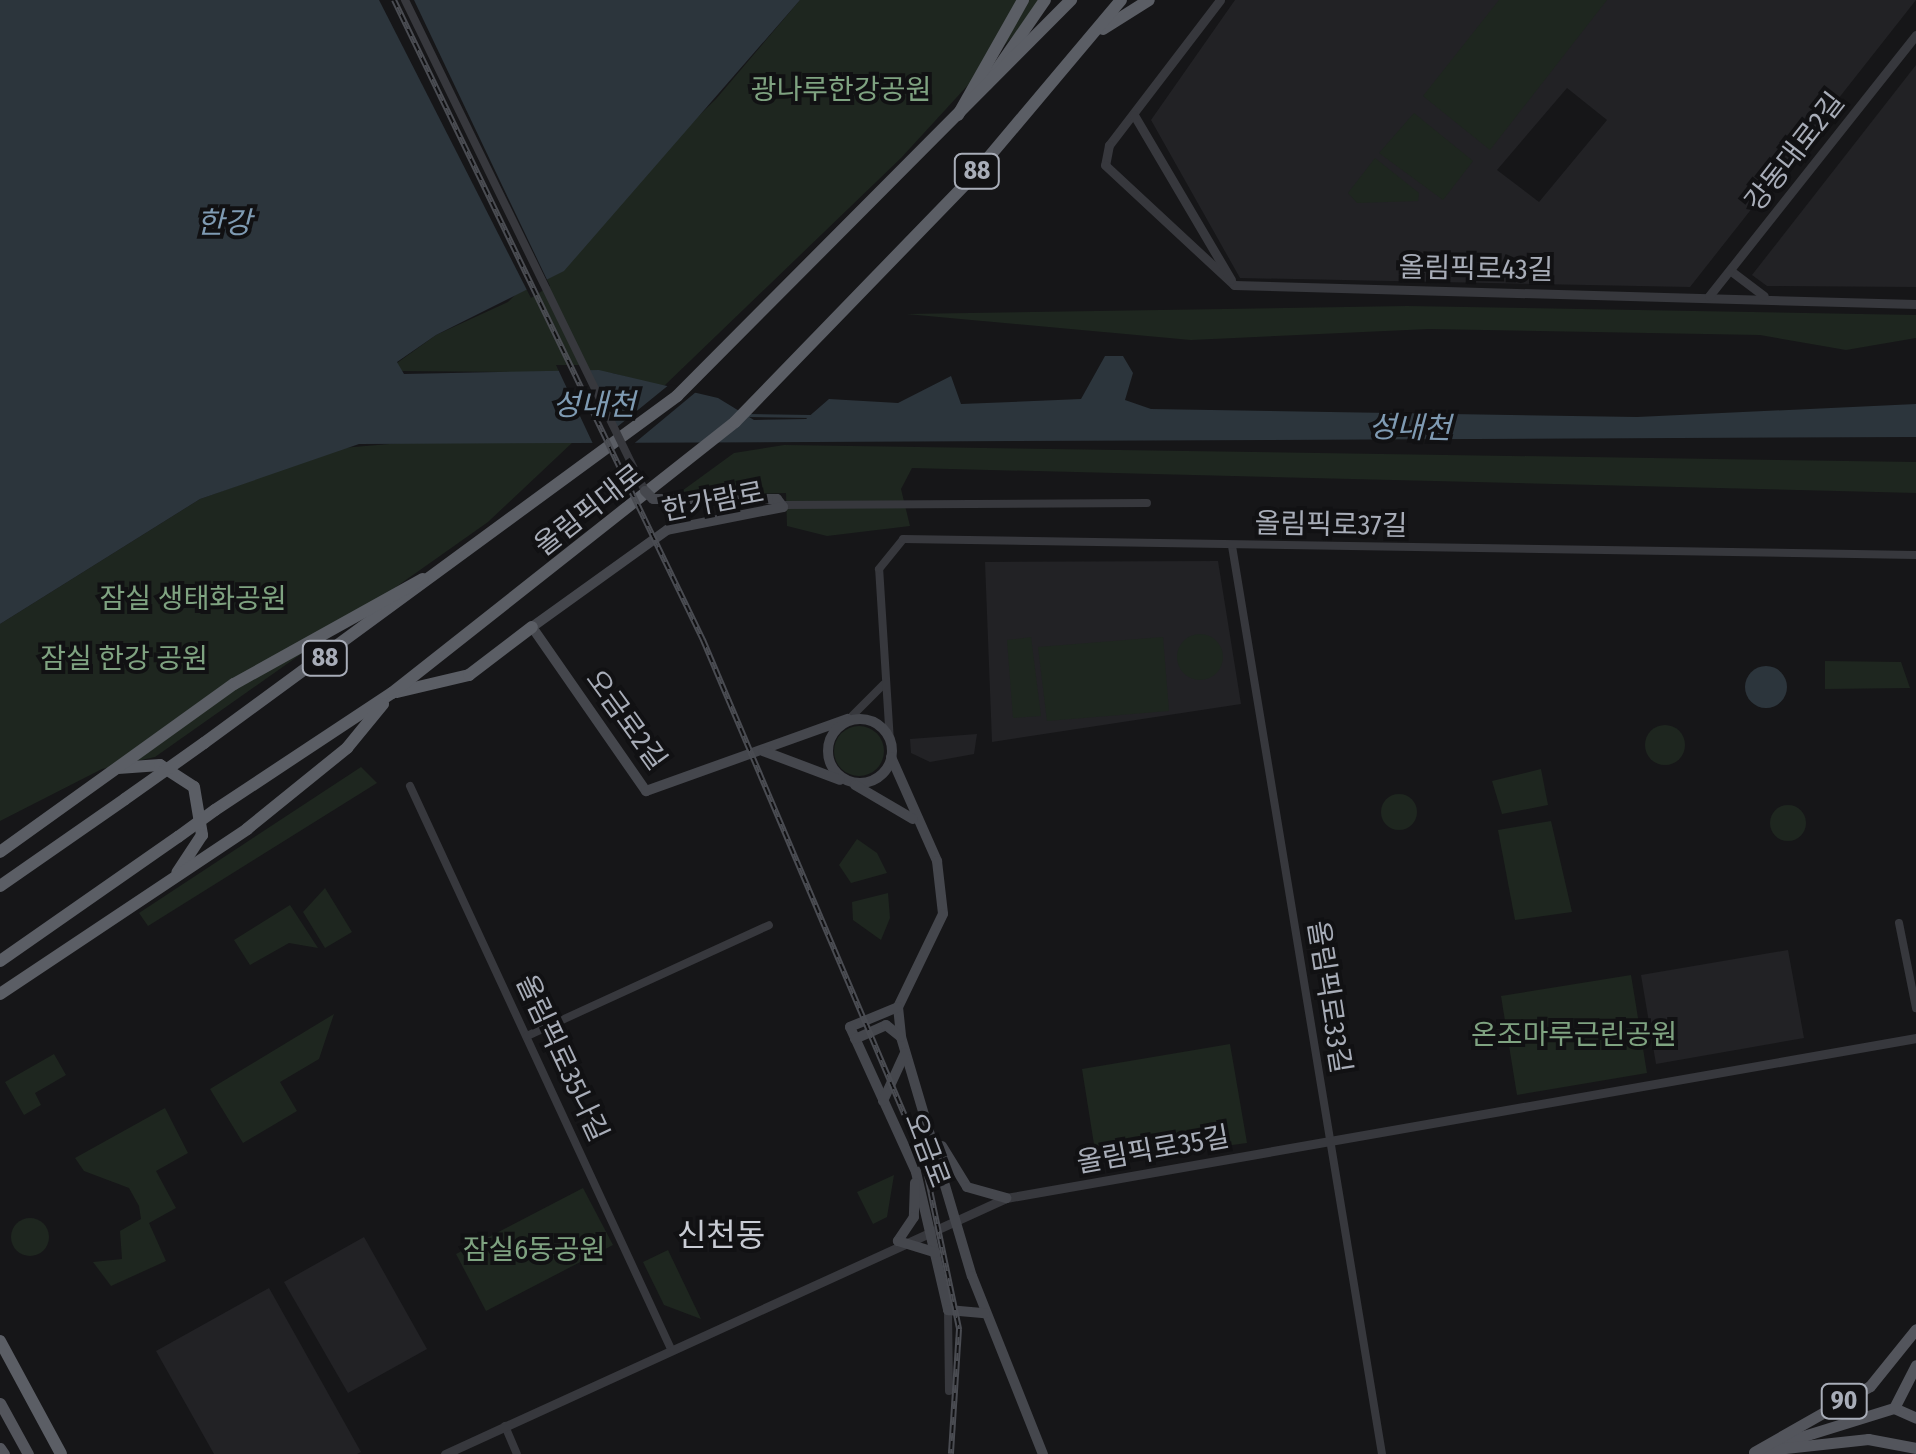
<!DOCTYPE html>
<html>
<head>
<meta charset="utf-8">
<style>
  body { margin:0 }
  #map { position:relative; width:1916px; height:1454px; overflow:hidden; background:#161618; font-family:"Fira Sans Condensed","Noto Sans KR",sans-serif }
  div>[style] { position:absolute }
  .built>* { inset:0; background:#222225 }
  .green>* { inset:0; background:#1e261f }
  .round { border-radius:50% }
  .water>* { inset:0; background:#2c353c }
  .pier>* { inset:0; background:#161618 }
  .stream>* { height:2.5px; margin:-1.25px; padding:0 1.25px; transform-origin:1.25px; border-radius:1.25px; background:#2c353c }
  .minor>* { height:8px; margin:-4px; padding:0 4px; transform-origin:4px; border-radius:4px; background:#37383d }
  .tertiary>* { height:9px; margin:-4.5px; padding:0 4.5px; transform-origin:4.5px; border-radius:4.5px; background:#37383d }
  .secondary>* { height:10px; margin:-5px; padding:0 5px; transform-origin:5px; border-radius:5px; background:#45474d }
  .secondary>.ring { margin:-5px; padding:0; box-sizing:content-box; background:none; border:10px solid #45474d; border-radius:50% }
  .primary>* { height:11px; margin:-5.5px; padding:0 5.5px; transform-origin:5.5px; border-radius:5.5px; background:#53555c }
  .trunk>* { height:12px; margin:-6px; padding:0 6px; transform-origin:6px; border-radius:6px; background:#5b5e65 }
  .rail>* { height:6px; margin-top:-3px; transform-origin:0; background:repeating-linear-gradient(90deg,#111113 0 8px,#4a4c52 0 16px); box-sizing:border-box; border-block:2px solid #4a4c52 }
  .minor-bridge>* { height:8px; margin:-4px; padding:0 4px; transform-origin:4px; border-radius:4px; background:#37383d }
  .secondary-bridge>* { height:10px; margin:-5px; padding:0 5px; transform-origin:5px; border-radius:5px; background:#45474d }
  .trunk-bridge>* { height:12px; margin:-6px; padding:0 6px; transform-origin:6px; border-radius:6px; background:#5b5e65 }
  span { translate:-50% -50%; white-space:nowrap; text-align:center; line-height:1.15; -webkit-text-stroke:8px #111113; paint-order:stroke }
  .shield-label span { padding:2px 8px; background:#111113; border:2px solid; border-radius:8px; -webkit-text-stroke-width:0 }
  .shield-label { font-size:25px; color:#a8adb8; font-weight:700 }
  .park-label { font-size:28px; color:#7fa381 }
  .street-label { font-size:28px; color:#a8adb8 }
  .water-label { font-size:30px; color:#7f9bb3; font-style:italic }
  .quarter-label { font-size:32px; color:#c9ccd4 }
</style>
</head>
<body>
<div id="map">
  <div class="built">
    <i style="clip-path:polygon(evenodd,1235px 0,1916px 0,1690px 287px,1240px 278px,1151px 120px,1235px 0,1567px 88px,1607px 120px,1539px 202px,1497px 170px,1567px 88px)"></i>
    <i style="clip-path:polygon(1916px 65px,1916px 287px,1767px 286px,1752px 275px)"></i>
    <i style="clip-path:polygon(1218px 561px,1241px 704px,992px 742px,985px 562px)"></i>
    <i style="clip-path:polygon(977px 734px,974px 754px,930px 762px,911px 753px,910px 739px)"></i>
    <i style="clip-path:polygon(1788px 950px,1804px 1038px,1656px 1064px,1641px 975px)"></i>
    <i style="clip-path:polygon(364px 1237px,427px 1349px,348px 1393px,284px 1282px)"></i>
    <i style="clip-path:polygon(269px 1288px,361px 1452px,357px 1454px,214px 1454px,156px 1351px)"></i>
  </div>
  <div class="green">
    <i style="clip-path:polygon(800px 0,1046px 0,901px 158px,663px 387px,612px 373px,399px 371px,397px 363px,436px 335px,508px 302px,716px 99px)"></i>
    <i style="clip-path:polygon(1499px 0,1607px 0,1490px 150px,1423px 96px)"></i>
    <i style="clip-path:polygon(1414px 113px,1473px 161px,1443px 200px,1379px 153px)"></i>
    <i style="clip-path:polygon(1375px 158px,1419px 193px,1418px 201px,1357px 203px,1348px 193px)"></i>
    <i style="clip-path:polygon(1407px 306px,1916px 315px,1916px 338px,1846px 350px,1760px 335px,1429px 329px,1191px 340px,906px 314px)"></i>
    <i style="clip-path:polygon(425px 441px,574px 441px,488px 522px,155px 757px,102px 769px,0 821px,0 624px,200px 499px,342px 448px)"></i>
    <i style="clip-path:polygon(784px 445px,1916px 462px,1916px 493px,912px 468px,901px 489px,910px 526px,827px 536px,787px 526px,786px 493px,675px 496px,734px 453px)"></i>
    <i class="round" style="left:1177px;top:634px;width:46px;height:46px"></i>
    <i style="clip-path:polygon(1031px 637px,1041px 716px,1013px 718px,1007px 640px)"></i>
    <i style="clip-path:polygon(1163px 637px,1169px 711px,1047px 721px,1038px 647px)"></i>
    <i style="clip-path:polygon(1825px 661px,1901px 662px,1910px 688px,1825px 689px)"></i>
    <i class="round" style="left:1645px;top:725px;width:40px;height:40px"></i>
    <i class="round" style="left:834px;top:726px;width:50px;height:50px"></i>
    <i style="clip-path:polygon(361px 767px,377px 783px,148px 926px,139px 913px)"></i>
    <i style="clip-path:polygon(1541px 769px,1548px 805px,1502px 814px,1492px 781px)"></i>
    <i class="round" style="left:1381px;top:794px;width:36px;height:36px"></i>
    <i class="round" style="left:1770px;top:805px;width:36px;height:36px"></i>
    <i style="clip-path:polygon(1551px 821px,1572px 912px,1515px 920px,1498px 830px)"></i>
    <i style="clip-path:polygon(857px 839px,877px 853px,887px 873px,851px 883px,839px 865px)"></i>
    <i style="clip-path:polygon(325px 888px,352px 932px,325px 948px,303px 912px)"></i>
    <i style="clip-path:polygon(888px 893px,890px 918px,881px 940px,853px 920px,852px 902px)"></i>
    <i style="clip-path:polygon(290px 905px,318px 948px,289px 943px,250px 965px,234px 940px)"></i>
    <i style="clip-path:polygon(1631px 975px,1647px 1073px,1517px 1095px,1501px 996px)"></i>
    <i style="clip-path:polygon(334px 1014px,319px 1059px,280px 1082px,297px 1111px,243px 1143px,210px 1089px)"></i>
    <i style="clip-path:polygon(1230px 1044px,1247px 1143px,1097px 1163px,1082px 1069px)"></i>
    <i style="clip-path:polygon(54px 1054px,66px 1075px,35px 1093px,41px 1105px,24px 1115px,5px 1082px)"></i>
    <i style="clip-path:polygon(165px 1108px,188px 1153px,156px 1171px,176px 1208px,149px 1223px,166px 1261px,111px 1286px,93px 1262px,122px 1259px,120px 1231px,141px 1219px,139px 1206px,129px 1188px,84px 1171px,75px 1158px)"></i>
    <i style="clip-path:polygon(894px 1175px,887px 1217px,873px 1224px,857px 1192px)"></i>
    <i style="clip-path:polygon(583px 1188px,613px 1245px,486px 1311px,456px 1254px)"></i>
    <i class="round" style="left:11px;top:1218px;width:38px;height:38px"></i>
    <i style="clip-path:polygon(668px 1250px,701px 1319px,664px 1305px,643px 1262px)"></i>
  </div>
  <div class="water">
    <i style="clip-path:polygon(0 0,800px 0,564px 271px,436px 335px,397px 362px,404px 374px,599px 370px,718px 398px,754px 420px,806px 419px,829px 399px,898px 403px,951px 376px,961px 404px,1081px 399px,1105px 356px,1123px 356px,1133px 373px,1125px 400px,1151px 409px,1637px 417px,1916px 404px,1916px 437px,359px 444px,200px 499px,0 624px)"></i>
    <i class="round" style="left:1745px;top:666px;width:42px;height:42px"></i>
  </div>
  <div class="pier">
    <i style="clip-path:polygon(379px 0,414px 0,550px 286px,531px 298px)"></i>
    <i style="clip-path:polygon(556px 365px,587px 365px,617px 427px,670px 384px,696px 392px,631px 446px,594px 446px)"></i>
  </div>
  <div class="stream">
    <i style="left:748px;top:415px;width:62px;rotate:0.9deg"></i>
  </div>
  <div class="minor">
    <i style="left:783px;top:505px;width:364px;rotate:-0.3deg"></i>
    <i style="left:1232px;top:546px;width:920px;rotate:80.62deg"></i>
    <i style="left:850px;top:718px;width:47px;rotate:-45deg"></i>
    <i style="left:890px;top:742px;width:173px;rotate:-93.6deg"></i>
    <i style="left:879px;top:569px;width:38px;rotate:-51deg"></i>
    <i style="left:903px;top:539px;width:1013px;rotate:0.9deg"></i>
    <i style="left:410px;top:786px;width:621px;rotate:65.13deg"></i>
    <i style="left:1899px;top:923px;width:87px;rotate:78.7deg"></i>
    <i style="left:527px;top:1036px;width:266px;rotate:-24.6deg"></i>
    <i style="left:948px;top:1310px;width:81px;rotate:89.3deg"></i>
    <i style="left:505px;top:1426px;width:30px;rotate:67deg"></i>
  </div>
  <div class="tertiary">
    <i style="left:1220px;top:0;width:183px;rotate:127.4deg"></i>
    <i style="left:1109px;top:145px;width:20px;rotate:101deg"></i>
    <i style="left:1105px;top:165px;width:176px;rotate:42.9deg"></i>
    <i style="left:1234px;top:285px;width:682px;rotate:1.6deg"></i>
    <i style="left:1134px;top:115px;width:191px;rotate:59.5deg"></i>
    <i style="left:1731px;top:271px;width:41px;rotate:37.1deg"></i>
    <i style="left:1709px;top:296px;width:333px;rotate:-51.6deg"></i>
    <i style="left:445px;top:1454px;width:617px;rotate:-24.53deg"></i>
    <i style="left:1006px;top:1198px;width:924px;rotate:-9.97deg"></i>
  </div>
  <div class="secondary">
    <i style="left:653px;top:499px;width:124px"></i>
    <i style="left:777px;top:499px;width:10px;rotate:53deg"></i>
    <i style="left:783px;top:507px;width:118px;rotate:168.8deg"></i>
    <i style="left:667px;top:530px;width:166px;rotate:144.3deg"></i>
    <i style="left:532px;top:627px;width:200px;rotate:55.2deg"></i>
    <i style="left:646px;top:791px;width:214px;rotate:-19.7deg"></i>
    <i class="ring" style="left:828px;top:719px;width:54px;height:54px"></i>
    <i style="left:763px;top:751px;width:82px;rotate:20.6deg"></i>
    <i style="left:891px;top:757px;width:114px;rotate:66.1deg"></i>
    <i style="left:937px;top:861px;width:53px;rotate:83.5deg"></i>
    <i style="left:943px;top:914px;width:103px;rotate:115.8deg"></i>
    <i style="left:898px;top:1007px;width:30px;rotate:84deg"></i>
    <i style="left:901px;top:1037px;width:249px;rotate:73.5deg"></i>
    <i style="left:972px;top:1276px;width:192px;rotate:68.3deg"></i>
    <i style="left:855px;top:785px;width:67px;rotate:30.4deg"></i>
    <i style="left:898px;top:1007px;width:52px;rotate:157.4deg"></i>
    <i style="left:850px;top:1027px;width:159px;rotate:65.5deg"></i>
    <i style="left:916px;top:1172px;width:142px;rotate:76.9deg"></i>
    <i style="left:948px;top:1310px;width:37px;rotate:5deg"></i>
    <i style="left:855px;top:1039px;width:34px;rotate:-24deg"></i>
    <i style="left:886px;top:1025px;width:19px;rotate:39deg"></i>
    <i style="left:883px;top:1101px;width:53px;rotate:-65.4deg"></i>
    <i style="left:942px;top:1146px;width:48px;rotate:58.6deg"></i>
    <i style="left:967px;top:1187px;width:41px;rotate:15.8deg"></i>
    <i style="left:915px;top:1183px;width:34px;rotate:92deg"></i>
    <i style="left:914px;top:1217px;width:29px;rotate:124deg"></i>
    <i style="left:898px;top:1241px;width:39px;rotate:17deg"></i>
  </div>
  <div class="primary">
    <i style="left:0;top:1403px;width:58px;rotate:61.2deg"></i>
    <i style="left:1894px;top:1408px;width:24px;rotate:24deg"></i>
    <i style="left:1781px;top:1443px;width:118px;rotate:-17.2deg"></i>
    <i style="left:1894px;top:1408px;width:48px;rotate:-62.9deg"></i>
    <i style="left:0;top:1448px;width:7px;rotate:56deg"></i>
    <i style="left:1758px;top:1451px;width:111px;rotate:-6.2deg"></i>
    <i style="left:1868px;top:1439px;width:49px;rotate:10.6deg"></i>
    <i style="left:1754px;top:1452px;width:133px;rotate:-29.6deg"></i>
    <i style="left:1870px;top:1386px;width:73px;rotate:-51.1deg"></i>
  </div>
  <div class="trunk">
    <i style="left:1103px;top:29px;width:54px;rotate:-32.2deg"></i>
    <i style="left:987px;top:84px;width:102px;rotate:-55.4deg"></i>
    <i style="left:958px;top:115px;width:132px;rotate:-60.5deg"></i>
    <i style="left:397px;top:692px;width:74px;rotate:-13.3deg"></i>
    <i style="left:469px;top:675px;width:79px;rotate:-37.3deg"></i>
    <i style="left:204px;top:743px;width:587px;rotate:-36.26deg"></i>
    <i style="left:677px;top:396px;width:559px;rotate:-45.15deg"></i>
    <i style="left:118px;top:768px;width:42px;rotate:-4.1deg"></i>
    <i style="left:160px;top:765px;width:40px;rotate:32.9deg"></i>
    <i style="left:194px;top:787px;width:49px;rotate:80.5deg"></i>
    <i style="left:202px;top:835px;width:45px;rotate:123.3deg"></i>
    <i style="left:215px;top:810px;width:212px;rotate:-33.5deg"></i>
    <i style="left:392px;top:693px;width:437px;rotate:-38.3deg"></i>
    <i style="left:735px;top:422px;width:333px;rotate:-45.9deg"></i>
    <i style="left:967px;top:183px;width:239px;rotate:-49.9deg"></i>
    <i style="left:0;top:852px;width:288px;rotate:-35.7deg"></i>
    <i style="left:234px;top:684px;width:216px;rotate:-29.1deg"></i>
    <i style="left:0;top:886px;width:152px;rotate:-34.8deg"></i>
    <i style="left:0;top:961px;width:217px;rotate:-34.9deg"></i>
    <i style="left:0;top:994px;width:297px;rotate:-33.7deg"></i>
    <i style="left:247px;top:829px;width:129px;rotate:-39deg"></i>
    <i style="left:347px;top:748px;width:57px;rotate:-50.7deg"></i>
    <i style="left:0;top:1341px;width:128px;rotate:61.6deg"></i>
  </div>
  <div class="rail">
    <i style="left:394px;top:0;width:711px;rotate:64.23deg"></i>
    <i style="left:703px;top:640px;width:566px;rotate:67.01deg"></i>
    <i style="left:924px;top:1161px;width:172px;rotate:78.2deg"></i>
    <i style="left:959px;top:1329px;width:125px;rotate:93.7deg"></i>
  </div>
  <div class="minor-bridge">
    <i style="left:405px;top:0;width:547px;rotate:63.95deg"></i>
  </div>
  <div class="secondary-bridge">
    <i style="left:645px;top:491px;width:11px;rotate:45deg"></i>
  </div>
  <div class="trunk-bridge">
    <i style="left:125px;top:799px;width:97px;rotate:-35.3deg"></i>
    <i style="left:178px;top:837px;width:46px;rotate:-36.1deg"></i>
  </div>
  <div class="shield-label">
    <span style="left:977px;top:171px">88</span>
    <span style="left:325px;top:658px">88</span>
    <span style="left:1844px;top:1401px">90</span>
  </div>
  <div class="park-label">
    <span style="left:841px;top:90px">광나루한강공원</span>
    <span style="left:193px;top:599px">잠실 생태화공원</span>
    <span style="left:124px;top:659px">잠실 한강 공원</span>
    <span style="left:1574px;top:1035px">온조마루근린공원</span>
    <span style="left:534px;top:1250px">잠실6동공원</span>
  </div>
  <div class="street-label">
    <span style="left:1795px;top:152px;rotate:-52deg">강동대로2길</span>
    <span style="left:1476px;top:269px;rotate:1deg">올림픽로43길</span>
    <span style="left:713px;top:502px;rotate:-11deg">한가람로</span>
    <span style="left:589px;top:510px;rotate:-38deg">올림픽대로</span>
    <span style="left:1331px;top:525px;rotate:1deg">올림픽로37길</span>
    <span style="left:626px;top:720px;rotate:54deg">오금로2길</span>
    <span style="left:1329px;top:997px;rotate:81deg">올림픽로33길</span>
    <span style="left:562px;top:1058px;rotate:65deg">올림픽로35나길</span>
    <span style="left:927px;top:1150px;rotate:69deg">오금로</span>
    <span style="left:1153px;top:1150px;rotate:-10deg">올림픽로35길</span>
  </div>
  <div class="water-label">
    <span style="left:224px;top:223px">한강</span>
    <span style="left:594px;top:405px">성내천</span>
    <span style="left:1410px;top:428px;rotate:1deg">성내천</span>
  </div>
  <div class="quarter-label">
    <span style="left:721px;top:1235px">신천동</span>
  </div>
</div>
</body>
</html>
